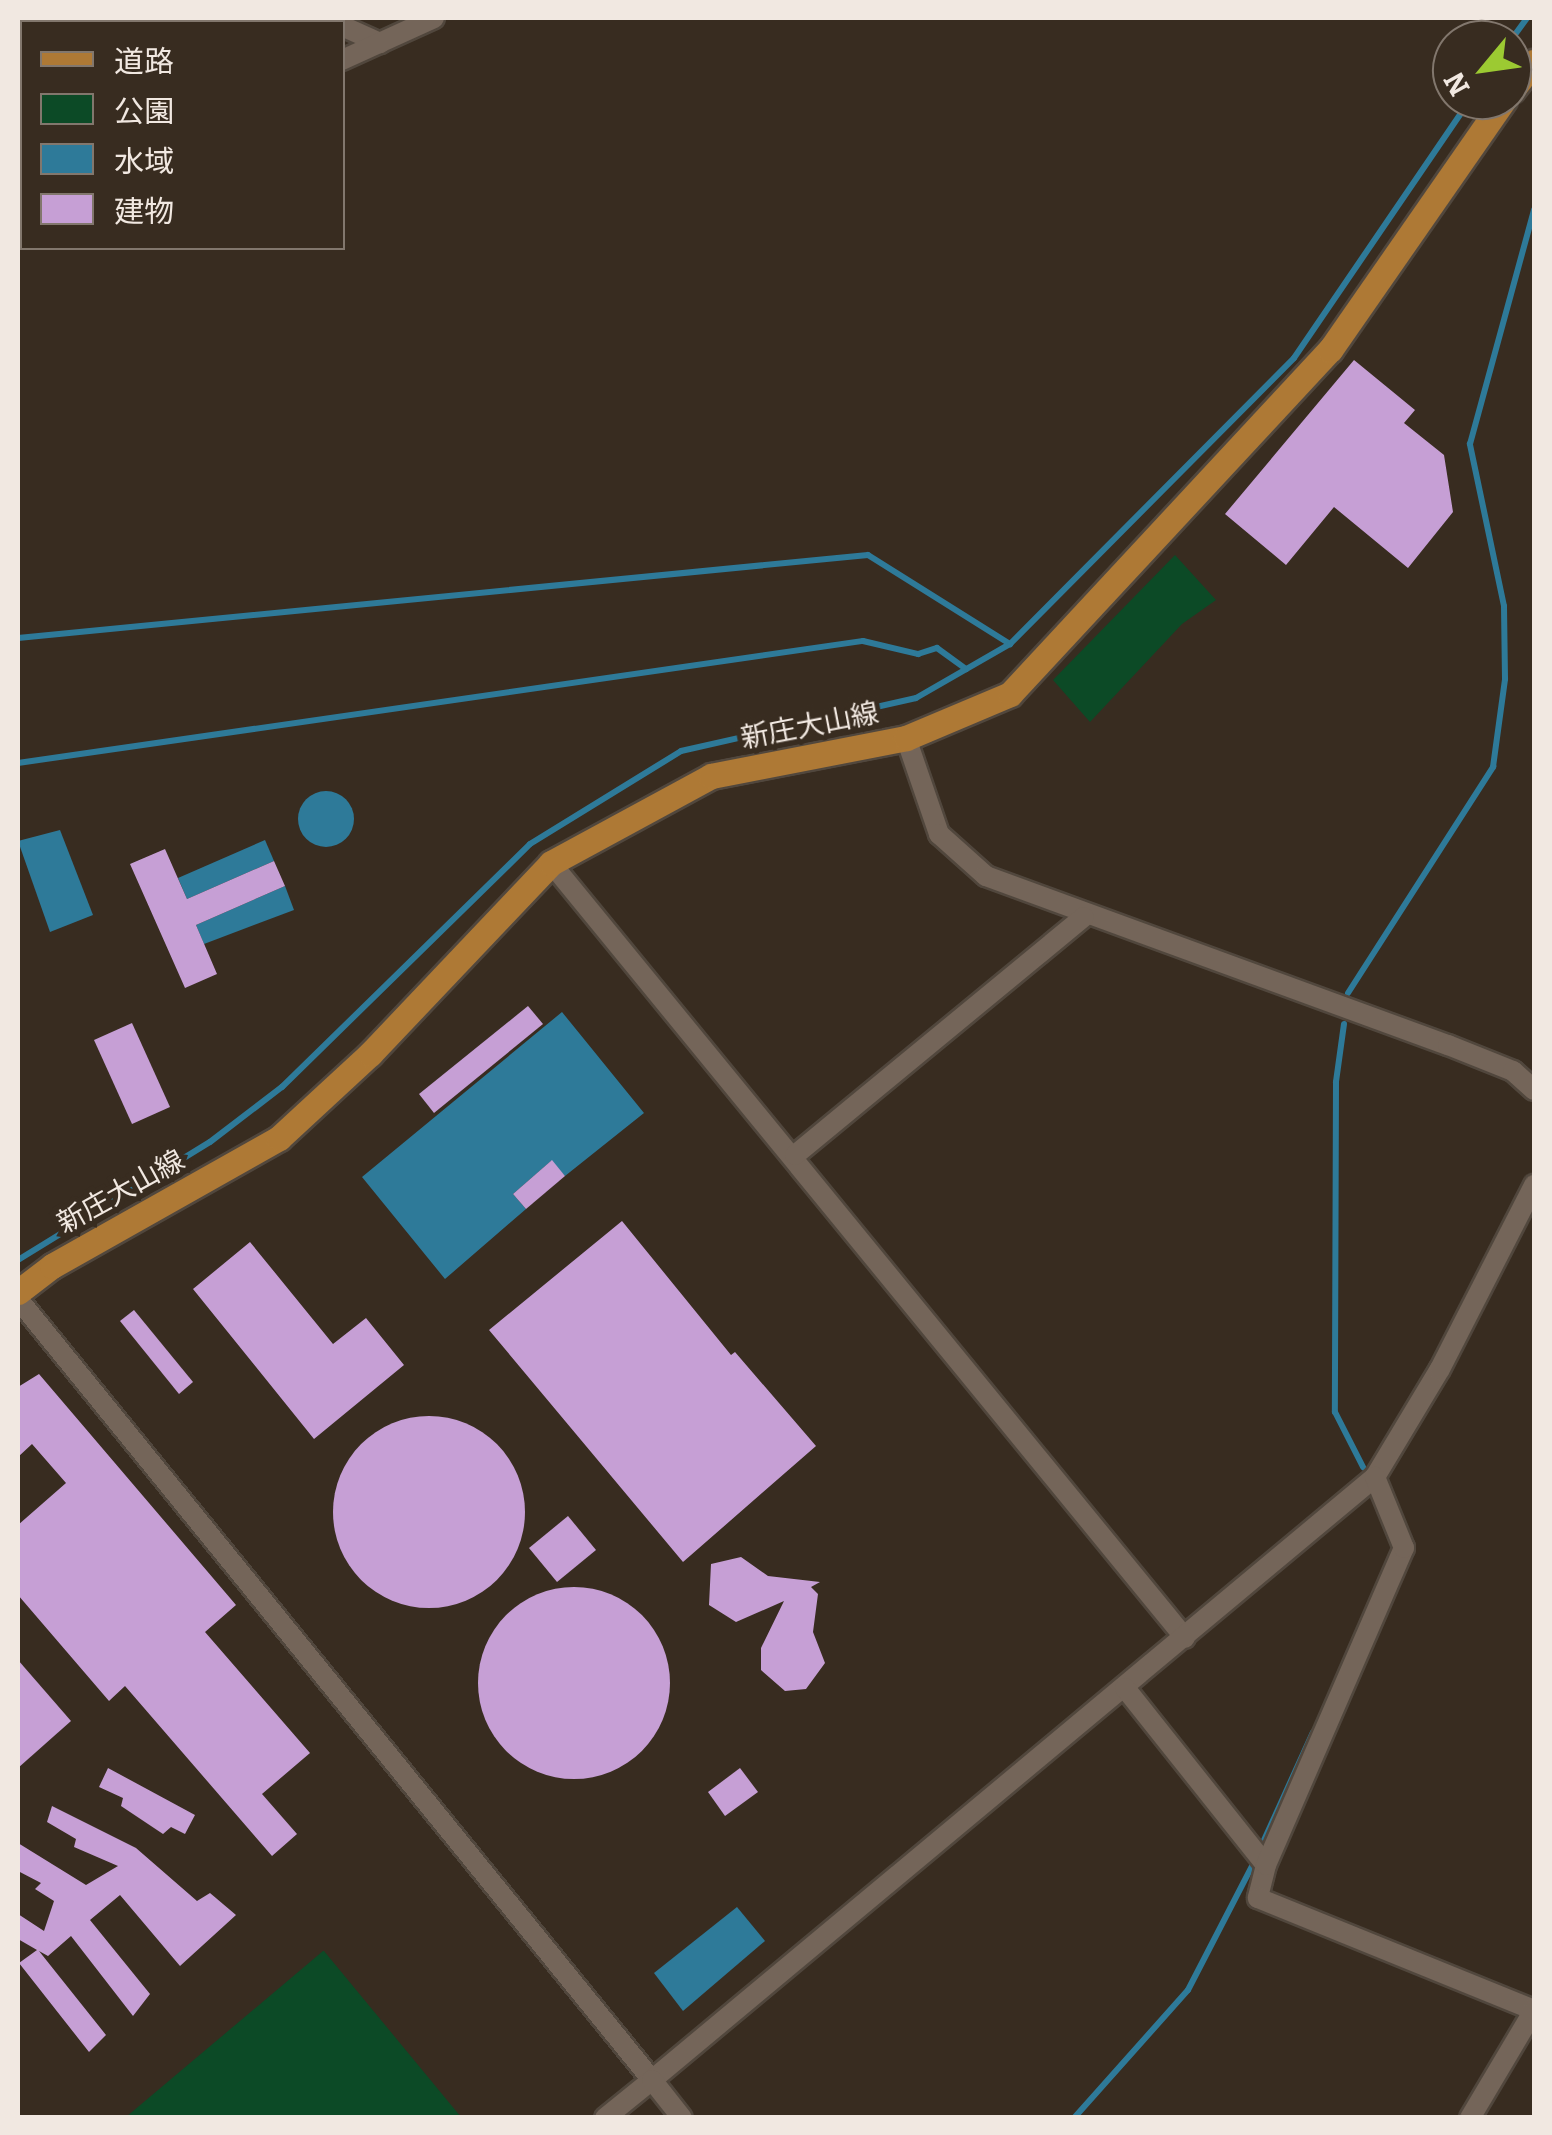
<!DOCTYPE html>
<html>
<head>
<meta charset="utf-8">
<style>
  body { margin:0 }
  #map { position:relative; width:1552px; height:2135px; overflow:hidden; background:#382c20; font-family:Bitter,"Noto Sans JP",serif }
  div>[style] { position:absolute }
  .green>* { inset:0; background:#0c4a26 }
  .water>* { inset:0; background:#2e7a99 }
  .round { border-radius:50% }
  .stream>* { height:6px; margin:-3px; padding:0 3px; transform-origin:3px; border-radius:3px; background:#2e7a99 }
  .building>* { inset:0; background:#c69fd5 }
  .roads { filter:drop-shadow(2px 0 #51473d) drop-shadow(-2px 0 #51473d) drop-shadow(0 2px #51473d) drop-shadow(0 -2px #51473d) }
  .minor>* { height:20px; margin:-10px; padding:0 10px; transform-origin:10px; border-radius:10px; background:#746559 }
  .major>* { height:25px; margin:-12.5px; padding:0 12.5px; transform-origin:12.5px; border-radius:12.5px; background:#ae7935 }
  span { translate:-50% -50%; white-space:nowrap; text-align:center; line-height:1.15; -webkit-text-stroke:10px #382c20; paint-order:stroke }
  .street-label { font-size:28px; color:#f1e8e1 }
  .frame { position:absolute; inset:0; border:20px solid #f1e8e1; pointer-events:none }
  .legend { position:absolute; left:20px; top:20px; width:325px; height:230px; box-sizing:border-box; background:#382c20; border:2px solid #82776d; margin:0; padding:12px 18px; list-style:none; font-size:30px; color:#f1e8e1 }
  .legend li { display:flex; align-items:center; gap:20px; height:50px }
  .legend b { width:50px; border:2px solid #82776d }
  .north { position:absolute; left:1432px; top:20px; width:100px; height:100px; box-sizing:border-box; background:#382c20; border:2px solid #82776d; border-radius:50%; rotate:241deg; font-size:28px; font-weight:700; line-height:40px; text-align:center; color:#f1e8e1 }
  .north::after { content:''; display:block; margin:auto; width:35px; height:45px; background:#9cca32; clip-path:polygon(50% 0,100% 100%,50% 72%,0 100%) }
</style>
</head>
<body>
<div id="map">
  <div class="green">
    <i style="clip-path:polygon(1175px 555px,1216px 600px,1182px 624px,1090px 722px,1053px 680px)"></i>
    <i style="clip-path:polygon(324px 1951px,461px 2117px,126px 2117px,323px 1951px)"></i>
  </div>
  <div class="water">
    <i class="round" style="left:298px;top:791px;width:56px;height:56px"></i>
    <i style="clip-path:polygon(60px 830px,93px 915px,50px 932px,18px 841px)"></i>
    <i style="clip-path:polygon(265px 840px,274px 861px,187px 899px,178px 878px)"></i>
    <i style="clip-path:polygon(285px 886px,294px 910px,204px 944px,196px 925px)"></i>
    <i style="clip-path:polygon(562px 1012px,644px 1113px,565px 1176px,551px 1161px,513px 1194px,526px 1209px,445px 1279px,362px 1177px)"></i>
    <i style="clip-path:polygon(737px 1907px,765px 1941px,683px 2011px,654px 1973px)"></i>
  </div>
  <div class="stream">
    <i style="left:1511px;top:40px;width:27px;rotate:-54deg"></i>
    <i style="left:18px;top:638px;width:854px;rotate:-5.58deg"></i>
    <i style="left:868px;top:555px;width:168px;rotate:32.1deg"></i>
    <i style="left:18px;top:763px;width:854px;rotate:-8.22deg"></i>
    <i style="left:863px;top:641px;width:57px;rotate:13.3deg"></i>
    <i style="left:918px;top:654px;width:20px;rotate:-18deg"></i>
    <i style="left:937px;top:648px;width:36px;rotate:36deg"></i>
    <i style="left:1348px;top:993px;width:269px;rotate:-57.3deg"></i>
    <i style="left:1493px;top:767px;width:89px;rotate:-82.2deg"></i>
    <i style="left:1505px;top:679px;width:73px;rotate:-90.8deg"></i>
    <i style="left:1504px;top:606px;width:166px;rotate:-101.9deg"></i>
    <i style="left:1470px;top:444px;width:243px;rotate:-74.7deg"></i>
    <i style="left:1344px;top:1024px;width:59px;rotate:97.9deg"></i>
    <i style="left:1336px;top:1082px;width:330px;rotate:90.2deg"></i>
    <i style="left:1335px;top:1412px;width:62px;rotate:63deg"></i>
    <i style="left:18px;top:1260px;width:225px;rotate:-31.6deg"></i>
    <i style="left:210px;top:1142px;width:91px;rotate:-37.4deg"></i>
    <i style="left:282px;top:1087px;width:347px;rotate:-44.4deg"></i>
    <i style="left:530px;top:844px;width:177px;rotate:-31.6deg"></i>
    <i style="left:681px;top:751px;width:241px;rotate:-12.7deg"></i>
    <i style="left:916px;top:698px;width:108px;rotate:-29.9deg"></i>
    <i style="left:1010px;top:644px;width:403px;rotate:-45.2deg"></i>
    <i style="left:1294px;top:358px;width:312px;rotate:-55.7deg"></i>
    <i style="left:1260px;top:1849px;width:128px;rotate:-65.6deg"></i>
    <i style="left:1074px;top:2118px;width:171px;rotate:-48.3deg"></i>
    <i style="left:1188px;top:1990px;width:146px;rotate:-62.7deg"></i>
  </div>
  <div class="building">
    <i style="clip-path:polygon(1354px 360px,1415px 410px,1404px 423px,1444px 455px,1453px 512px,1408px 568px,1334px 507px,1286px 565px,1225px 514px)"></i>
    <i style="clip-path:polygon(165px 849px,187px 899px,274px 861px,285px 886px,196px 925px,217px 974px,185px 988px,130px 864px)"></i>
    <i style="clip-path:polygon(528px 1006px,543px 1024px,434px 1113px,419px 1094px)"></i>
    <i style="clip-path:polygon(132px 1023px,170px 1107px,132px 1124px,94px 1040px)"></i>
    <i style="clip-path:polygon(552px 1160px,565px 1176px,526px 1209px,513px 1194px)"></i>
    <i style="clip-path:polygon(622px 1221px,731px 1355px,735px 1352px,816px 1446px,683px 1562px,489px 1330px)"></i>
    <i style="clip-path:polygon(250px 1242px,333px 1344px,366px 1318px,404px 1365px,314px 1439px,193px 1289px)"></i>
    <i style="clip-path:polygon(134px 1310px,193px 1382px,179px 1394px,120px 1321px)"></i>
    <i style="clip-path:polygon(39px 1374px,236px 1605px,205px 1632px,310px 1753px,262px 1794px,297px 1834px,272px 1856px,125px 1686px,109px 1701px,18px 1595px,18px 1525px,66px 1483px,32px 1444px,18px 1457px,18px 1387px)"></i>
    <i class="round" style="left:333px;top:1416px;width:192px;height:192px"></i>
    <i style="clip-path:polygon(568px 1516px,596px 1550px,557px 1582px,529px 1548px)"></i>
    <i style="clip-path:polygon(741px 1557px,768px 1576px,820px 1582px,811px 1587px,818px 1594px,813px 1632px,825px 1663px,806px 1689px,785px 1691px,761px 1670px,761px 1648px,784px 1601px,736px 1622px,709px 1605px,711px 1564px)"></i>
    <i class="round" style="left:478px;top:1587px;width:192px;height:192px"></i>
    <i style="clip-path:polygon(18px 1660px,71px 1721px,18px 1768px)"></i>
    <i style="clip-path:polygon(108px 1768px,195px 1815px,185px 1834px,171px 1827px,163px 1834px,121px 1806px,123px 1798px,99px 1787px)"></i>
    <i style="clip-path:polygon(740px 1768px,758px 1792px,725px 1816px,708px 1792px)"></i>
    <i style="clip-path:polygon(52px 1806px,136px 1848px,197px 1901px,210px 1893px,236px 1915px,180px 1966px,120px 1895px,90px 1920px,150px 1994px,133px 2016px,71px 1936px,48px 1956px,39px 1951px,106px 2035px,89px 2052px,19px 1963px,37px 1950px,18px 1939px,18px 1914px,44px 1931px,54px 1901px,35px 1889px,41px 1883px,18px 1871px,18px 1843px,86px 1885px,118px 1866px,74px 1847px,76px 1839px,47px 1822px)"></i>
  </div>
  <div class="roads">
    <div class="minor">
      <i style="left:207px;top:18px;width:17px;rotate:13deg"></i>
      <i style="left:286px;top:22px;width:4px;rotate:-76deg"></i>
      <i style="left:342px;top:26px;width:42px;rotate:24.1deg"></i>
      <i style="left:342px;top:60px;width:101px;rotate:-24.5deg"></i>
      <i style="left:18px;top:219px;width:6px;rotate:-45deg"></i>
      <i style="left:906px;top:738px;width:102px;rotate:71deg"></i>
      <i style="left:939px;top:834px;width:63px;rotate:41.8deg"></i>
      <i style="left:986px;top:876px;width:492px;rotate:20.1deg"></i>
      <i style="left:1448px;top:1045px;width:70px;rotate:21.8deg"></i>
      <i style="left:1513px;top:1071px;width:28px;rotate:42deg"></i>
      <i style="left:551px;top:863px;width:1001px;rotate:50.71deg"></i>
      <i style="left:795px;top:1155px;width:374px;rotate:-39.5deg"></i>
      <i style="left:18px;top:1299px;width:1006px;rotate:50.93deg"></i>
      <i style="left:652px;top:2080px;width:941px;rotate:-39.83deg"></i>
      <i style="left:1375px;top:1477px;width:126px;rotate:-59deg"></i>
      <i style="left:1440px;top:1369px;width:207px;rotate:-62.9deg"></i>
      <i style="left:1125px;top:1688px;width:226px;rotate:51.5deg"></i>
      <i style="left:1266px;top:1865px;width:34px;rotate:104deg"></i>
      <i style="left:1258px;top:1898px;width:298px;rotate:22.1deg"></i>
      <i style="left:1266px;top:1865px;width:346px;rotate:-66.5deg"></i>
      <i style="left:1404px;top:1548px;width:77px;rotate:-112.2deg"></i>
      <i style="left:605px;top:2118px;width:60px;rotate:-39deg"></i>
      <i style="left:652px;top:2080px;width:48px;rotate:51.7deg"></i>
      <i style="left:1470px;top:2118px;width:126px;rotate:-59.3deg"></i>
    </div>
    <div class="major">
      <i style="left:1512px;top:90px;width:36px;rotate:-52deg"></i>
      <i style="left:18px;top:1292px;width:43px;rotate:-37.4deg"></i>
      <i style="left:52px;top:1266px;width:261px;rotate:-29.4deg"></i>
      <i style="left:279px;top:1138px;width:124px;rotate:-42.7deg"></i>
      <i style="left:370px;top:1054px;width:263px;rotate:-46.5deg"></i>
      <i style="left:551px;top:863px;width:182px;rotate:-28.5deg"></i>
      <i style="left:711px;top:776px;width:199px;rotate:-11deg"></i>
      <i style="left:906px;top:738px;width:113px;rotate:-22.9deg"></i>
      <i style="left:1010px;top:694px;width:470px;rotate:-47.1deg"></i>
      <i style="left:1330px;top:350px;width:305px;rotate:-55.2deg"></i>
    </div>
  </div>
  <div class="street-label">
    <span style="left:810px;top:726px;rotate:-11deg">新庄大山線</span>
    <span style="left:121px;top:1192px;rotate:-29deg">新庄大山線</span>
  </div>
  <div class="frame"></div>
  <ul class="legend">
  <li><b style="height:12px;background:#ae7935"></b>道路</li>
  <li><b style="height:28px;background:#0c4a26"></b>公園</li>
  <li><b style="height:28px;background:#2e7a99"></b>水域</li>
  <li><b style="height:28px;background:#c69fd5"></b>建物</li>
  </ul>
  <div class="north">N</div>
</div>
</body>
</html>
